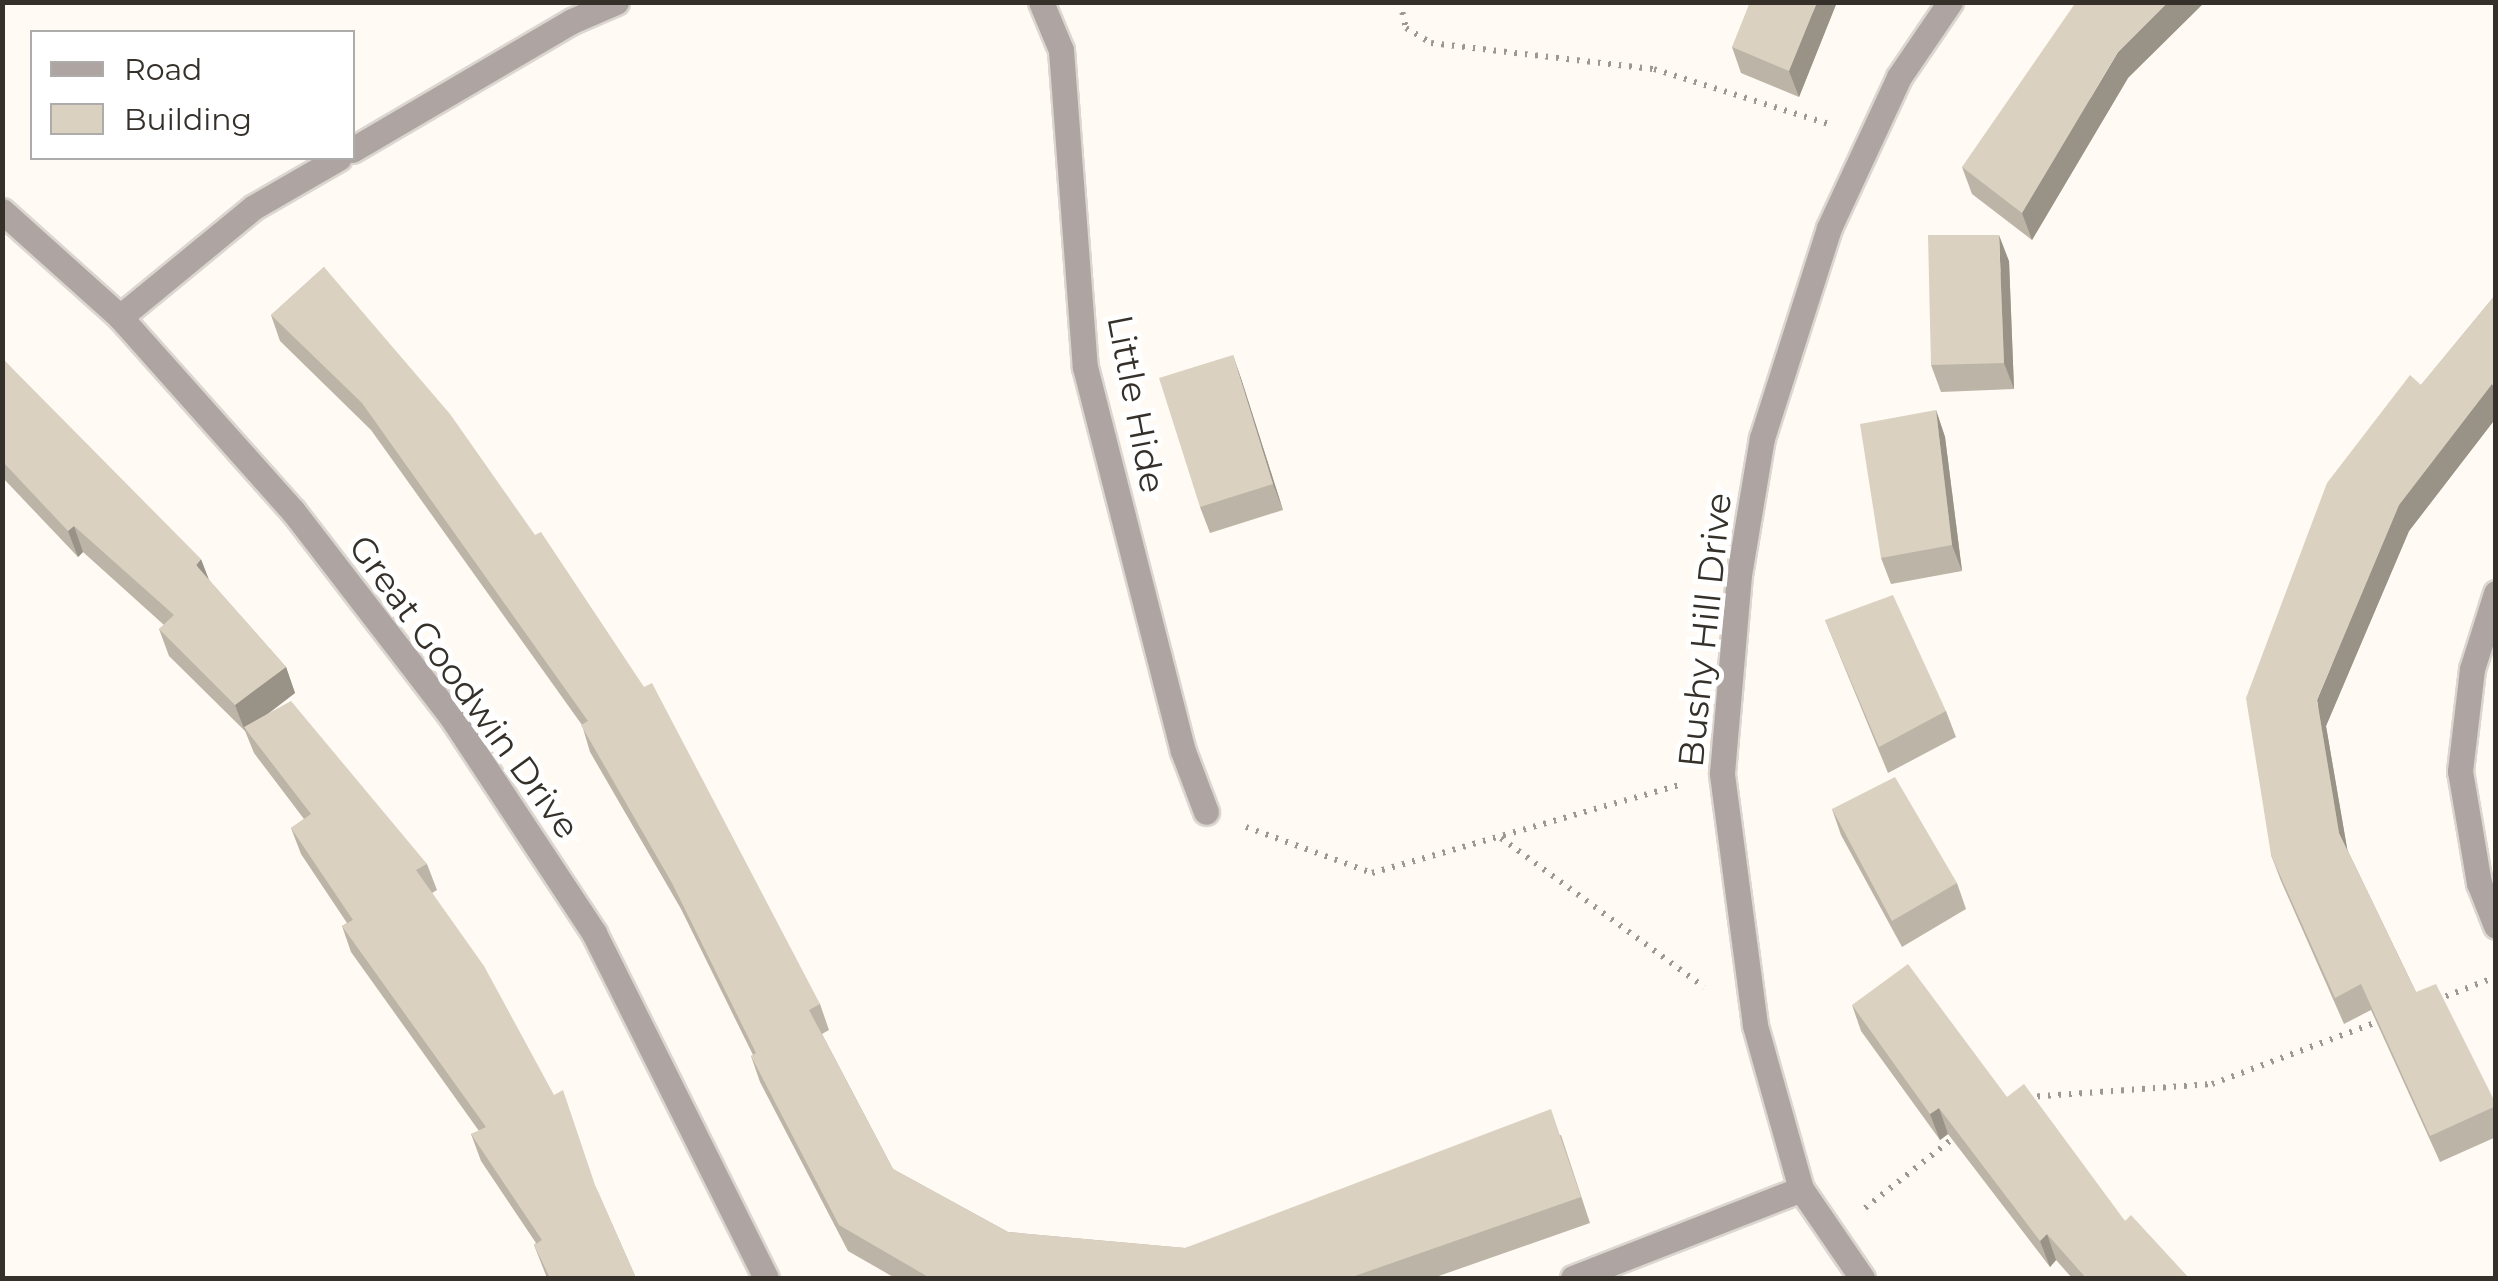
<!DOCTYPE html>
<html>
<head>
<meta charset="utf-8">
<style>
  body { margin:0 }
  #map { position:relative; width:2498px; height:1281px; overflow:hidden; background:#fffaf4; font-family:Montserrat,sans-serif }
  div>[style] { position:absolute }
  .path>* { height:6px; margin-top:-3px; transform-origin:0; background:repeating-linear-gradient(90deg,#9d9892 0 2.5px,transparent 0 10.5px) }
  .roads { filter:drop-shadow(2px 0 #dbd6d0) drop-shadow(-2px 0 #dbd6d0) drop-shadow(0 2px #dbd6d0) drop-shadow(0 -2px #dbd6d0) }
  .minor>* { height:25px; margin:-12.5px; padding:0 12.5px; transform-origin:12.5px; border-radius:12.5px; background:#aea5a3 }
  .wall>* { inset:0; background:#bcb4a6 }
  .shaded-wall>* { inset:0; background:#999287 }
  .building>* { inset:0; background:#dbd1c1 }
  span { translate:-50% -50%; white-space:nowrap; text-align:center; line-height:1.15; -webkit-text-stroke:10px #fff; paint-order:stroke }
  .street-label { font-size:35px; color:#35302a }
  .frame { position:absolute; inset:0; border:5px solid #35302a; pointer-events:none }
  .legend { position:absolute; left:30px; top:30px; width:325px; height:130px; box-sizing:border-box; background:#fff; border:2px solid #aeacaa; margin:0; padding:12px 18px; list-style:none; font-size:30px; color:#35302a }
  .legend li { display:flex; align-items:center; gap:20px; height:50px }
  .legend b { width:50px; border:2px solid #aeacaa }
</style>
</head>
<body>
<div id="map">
  <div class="path">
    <i style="left:1400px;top:2px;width:27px;rotate:77deg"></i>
    <i style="left:1406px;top:28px;width:29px;rotate:31deg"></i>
    <i style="left:1431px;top:43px;width:225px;rotate:6.7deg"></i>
    <i style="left:1654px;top:69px;width:182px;rotate:17.5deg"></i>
    <i style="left:1246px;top:827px;width:134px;rotate:20.1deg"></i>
    <i style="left:1372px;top:873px;width:318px;rotate:-16deg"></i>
    <i style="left:1501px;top:838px;width:252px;rotate:36.3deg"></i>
    <i style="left:2436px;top:1000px;width:64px;rotate:-21deg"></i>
    <i style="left:2027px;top:1097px;width:185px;rotate:-4deg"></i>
    <i style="left:2212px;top:1084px;width:182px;rotate:-20.6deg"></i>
    <i style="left:1865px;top:1208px;width:117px;rotate:-38.4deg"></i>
  </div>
  <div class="roads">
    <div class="minor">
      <i style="left:1041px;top:2px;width:52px;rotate:67.4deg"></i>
      <i style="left:1061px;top:50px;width:318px;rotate:85.7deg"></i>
      <i style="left:1085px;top:367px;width:396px;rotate:75.7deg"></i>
      <i style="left:1183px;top:751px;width:65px;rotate:69.3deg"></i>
      <i style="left:352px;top:150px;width:255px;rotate:-30.4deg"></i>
      <i style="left:572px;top:21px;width:48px;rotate:-23.4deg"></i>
      <i style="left:2px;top:211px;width:159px;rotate:41.9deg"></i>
      <i style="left:120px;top:317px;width:260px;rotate:48.3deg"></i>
      <i style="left:293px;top:511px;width:259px;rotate:52.4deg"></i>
      <i style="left:451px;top:716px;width:260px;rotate:56.6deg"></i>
      <i style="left:594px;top:933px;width:385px;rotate:63.5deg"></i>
      <i style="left:120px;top:317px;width:173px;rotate:-39.4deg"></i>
      <i style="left:254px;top:207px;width:98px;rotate:-30deg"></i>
      <i style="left:2496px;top:593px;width:80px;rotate:107.5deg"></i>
      <i style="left:2472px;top:669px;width:103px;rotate:96.7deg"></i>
      <i style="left:2460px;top:771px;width:114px;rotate:80.4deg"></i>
      <i style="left:2479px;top:883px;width:46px;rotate:68.4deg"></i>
      <i style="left:1573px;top:1278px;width:245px;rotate:-21.3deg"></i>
      <i style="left:1862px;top:1278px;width:108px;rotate:-124.4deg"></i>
      <i style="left:1801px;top:1189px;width:170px;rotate:-105.7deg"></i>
      <i style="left:1755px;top:1025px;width:254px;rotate:-97.5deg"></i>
      <i style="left:1722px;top:773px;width:199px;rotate:-85.1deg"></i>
      <i style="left:1739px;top:575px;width:139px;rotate:-80.5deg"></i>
      <i style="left:1762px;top:438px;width:220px;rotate:-72.3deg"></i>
      <i style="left:1829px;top:228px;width:166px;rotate:-65.1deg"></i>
      <i style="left:1899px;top:77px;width:91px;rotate:-55.8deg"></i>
    </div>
  </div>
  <div class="wall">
    <i style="clip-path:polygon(1837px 2px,1799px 97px,1741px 73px,1732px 47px)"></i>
    <i style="clip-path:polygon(2128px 78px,2032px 240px,1972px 194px,1962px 167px)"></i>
    <i style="clip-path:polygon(2009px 261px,2014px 389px,1941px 392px,1931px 365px)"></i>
    <i style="clip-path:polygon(324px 267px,820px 1004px,829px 1030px,822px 1034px,893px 1169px,1008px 1232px,1185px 1248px,1561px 1135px,1590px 1223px,1433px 1278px,895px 1278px,848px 1251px,760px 1082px,751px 1056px,753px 1055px,681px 909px,590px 752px,582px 725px,371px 430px,280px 341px,271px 315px)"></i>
    <i style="clip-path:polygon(2496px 294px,2496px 418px,2409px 531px,2326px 726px,2347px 849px,2416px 992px,2496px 1104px,2496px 1137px,2440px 1162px,2371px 1010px,2344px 1024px,2281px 881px,2271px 855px,2421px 385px)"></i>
    <i style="clip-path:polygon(1233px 355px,1283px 510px,1210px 533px,1200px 507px)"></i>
    <i style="clip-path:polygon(2px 358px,209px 580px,286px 667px,295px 693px,268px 714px,427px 864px,437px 890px,432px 893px,598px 1192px,636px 1278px,547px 1278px,534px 1245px,536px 1243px,481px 1161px,471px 1134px,479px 1131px,351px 952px,342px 926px,347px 923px,301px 854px,291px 828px,304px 819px,254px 753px,245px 731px,169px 656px,159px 629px,164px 625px,83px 552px,78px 557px,2px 477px)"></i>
    <i style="clip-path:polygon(1936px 410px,1945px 437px,1962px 571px,1891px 584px,1881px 558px)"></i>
    <i style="clip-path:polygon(1825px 620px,1946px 711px,1956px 737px,1888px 773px)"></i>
    <i style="clip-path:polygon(1832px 809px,1957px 883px,1966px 909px,1902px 947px,1841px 835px)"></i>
    <i style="clip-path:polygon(1852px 1005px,2007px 1097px,2125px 1221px,2189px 1278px,2072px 1278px,2056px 1260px,2050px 1267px,1948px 1134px,1940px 1140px,1861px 1031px)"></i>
  </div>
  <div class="shaded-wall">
    <i style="clip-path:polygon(1817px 2px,1837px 2px,1799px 97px,1789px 71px)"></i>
    <i style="clip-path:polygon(2168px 2px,2205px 2px,2128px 78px,2032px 240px,2022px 213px,2118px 52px)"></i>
    <i style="clip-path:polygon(1999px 235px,2009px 261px,2014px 389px,2004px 363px)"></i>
    <i style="clip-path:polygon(1233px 355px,1242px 381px,1283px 510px,1273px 484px)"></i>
    <i style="clip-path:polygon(2492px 384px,2496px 395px,2496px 418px,2409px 531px,2326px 726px,2349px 859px,2339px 833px,2317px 700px,2399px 505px)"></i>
    <i style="clip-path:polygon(1936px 410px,1945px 437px,1962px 571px,1952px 545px)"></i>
    <i style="clip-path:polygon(74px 526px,83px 552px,78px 557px,68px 531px)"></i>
    <i style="clip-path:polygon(201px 559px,211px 585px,196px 565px)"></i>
    <i style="clip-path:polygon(286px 667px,295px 693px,246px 730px,244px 727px,245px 731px,235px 705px)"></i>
    <i style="clip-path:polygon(1939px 1108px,1948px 1134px,1940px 1140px,1930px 1114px)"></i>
    <i style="clip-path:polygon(2047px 1234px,2056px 1260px,2050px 1267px,2040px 1241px)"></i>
  </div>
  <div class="building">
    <i style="clip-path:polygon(1750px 2px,1817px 2px,1789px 71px,1732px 47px)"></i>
    <i style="clip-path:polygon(2076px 2px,2168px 2px,2118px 52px,2022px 213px,1962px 167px)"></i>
    <i style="clip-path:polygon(1928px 235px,1999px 235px,2004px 363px,1931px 365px)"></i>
    <i style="clip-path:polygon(324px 267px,450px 414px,535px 535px,541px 532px,644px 687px,652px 683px,820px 1004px,809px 1010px,893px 1169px,1008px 1232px,1185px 1248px,1551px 1109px,1581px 1197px,1349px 1278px,930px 1278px,839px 1225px,751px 1056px,756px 1053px,672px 883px,581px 725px,588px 721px,362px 403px,271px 315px)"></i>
    <i style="clip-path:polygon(2496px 294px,2496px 388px,2492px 384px,2399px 505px,2317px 700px,2339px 833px,2416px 992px,2436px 984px,2496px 1104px,2496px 1106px,2430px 1136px,2361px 984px,2335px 998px,2271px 855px,2246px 698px,2327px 483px,2410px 375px,2421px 385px)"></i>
    <i style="clip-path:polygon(1233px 355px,1273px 484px,1200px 507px,1159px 378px)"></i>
    <i style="clip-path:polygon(2px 358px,201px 559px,196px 565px,286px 667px,235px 705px,159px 629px,174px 615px,74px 526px,68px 531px,2px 461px)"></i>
    <i style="clip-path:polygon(1936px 410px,1952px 545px,1881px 558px,1860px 424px)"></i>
    <i style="clip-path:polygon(1893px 595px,1946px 711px,1879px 747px,1825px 620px)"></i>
    <i style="clip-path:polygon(291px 701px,427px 864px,416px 870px,484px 966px,554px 1095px,563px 1090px,595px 1185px,636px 1278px,550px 1278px,534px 1245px,542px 1240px,471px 1134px,486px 1127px,342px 926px,353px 920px,291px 828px,311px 814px,244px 727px)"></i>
    <i style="clip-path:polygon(1895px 777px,1957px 883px,1892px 921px,1832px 809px)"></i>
    <i style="clip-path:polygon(1908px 964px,2007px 1097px,2024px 1084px,2125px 1221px,2131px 1215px,2189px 1278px,2086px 1278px,2047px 1234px,2040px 1241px,1939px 1108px,1930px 1114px,1852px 1005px)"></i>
  </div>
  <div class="street-label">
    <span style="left:1136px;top:404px;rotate:79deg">Little Hide</span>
    <span style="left:1705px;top:630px;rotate:-84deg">Bushy Hill Drive</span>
    <span style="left:464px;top:687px;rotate:54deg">Great Goodwin Drive</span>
  </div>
  <div class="frame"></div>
  <ul class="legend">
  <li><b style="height:12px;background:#aea5a3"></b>Road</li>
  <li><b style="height:28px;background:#dbd1c1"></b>Building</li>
  </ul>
</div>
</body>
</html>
